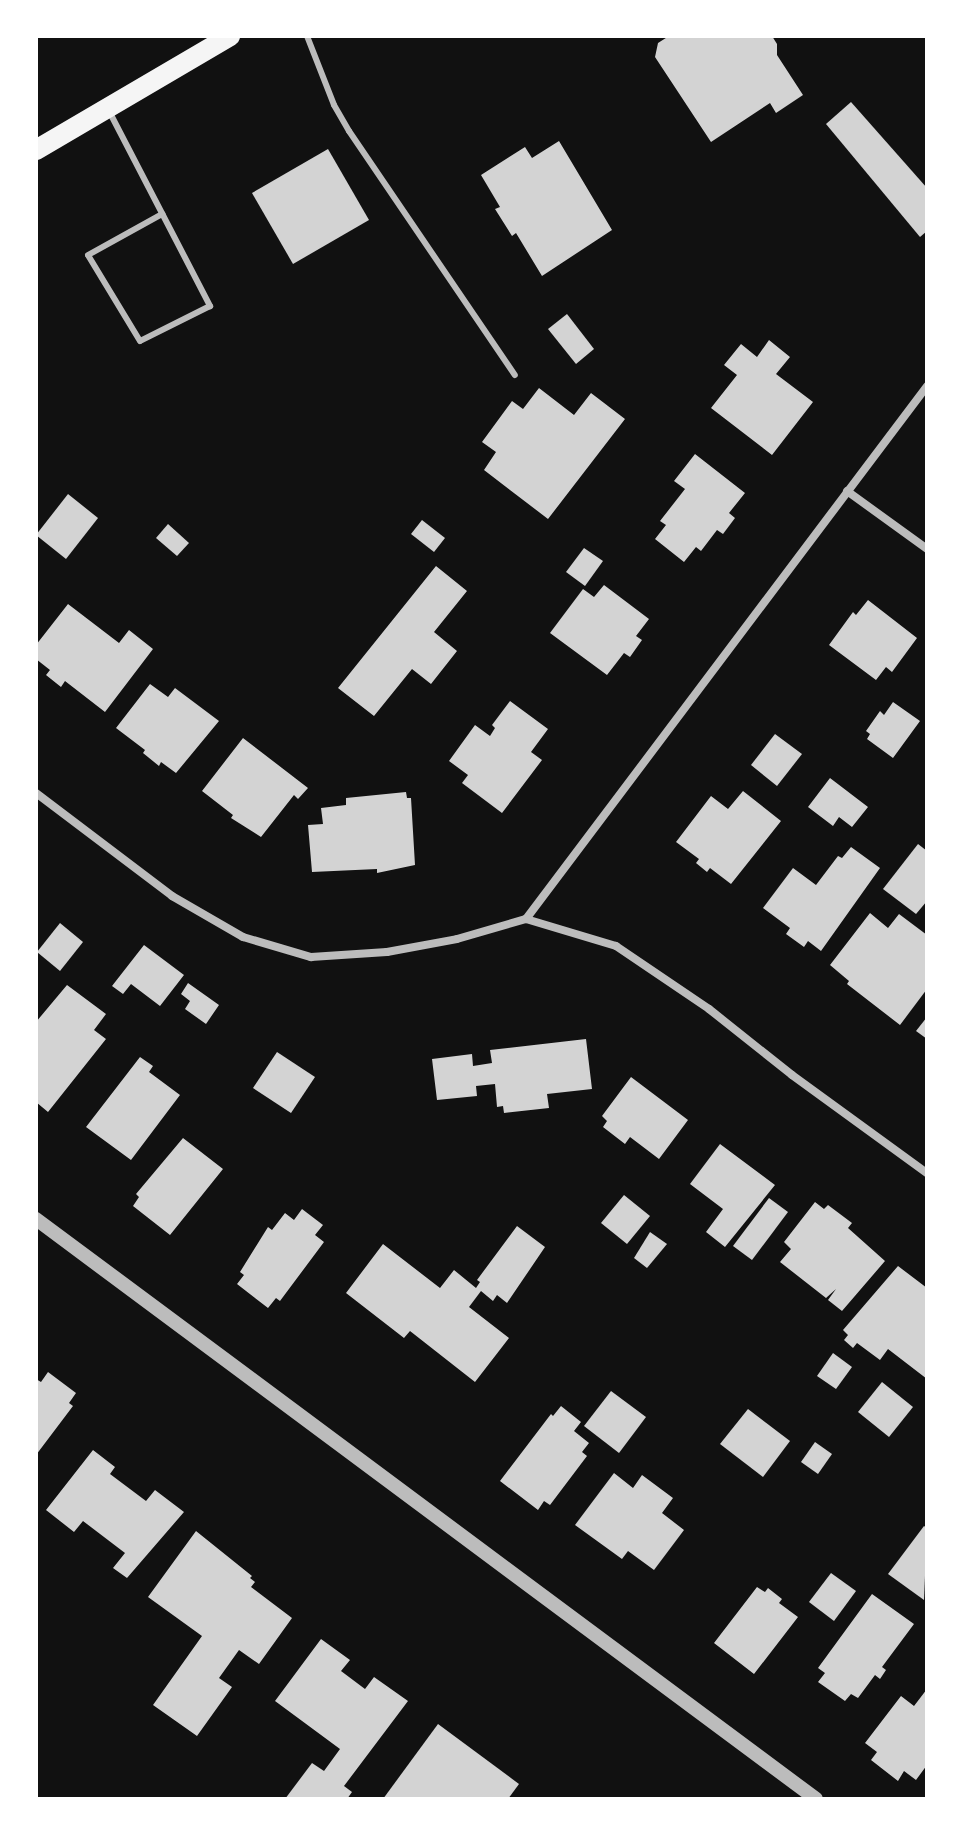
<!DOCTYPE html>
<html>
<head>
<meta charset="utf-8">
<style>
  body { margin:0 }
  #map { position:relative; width:963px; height:1835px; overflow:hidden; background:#111; font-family:"Nunito Sans",sans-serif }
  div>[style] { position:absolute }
  .building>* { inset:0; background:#d3d3d3 }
  .service>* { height:6px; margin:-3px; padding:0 3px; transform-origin:3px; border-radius:3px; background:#bcbcbc }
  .minor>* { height:8px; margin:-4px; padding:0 4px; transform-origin:4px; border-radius:4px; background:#bcbcbc }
  .tertiary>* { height:14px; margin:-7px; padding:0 7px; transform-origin:7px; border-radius:7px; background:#bcbcbc }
  .primary>* { height:20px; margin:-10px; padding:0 10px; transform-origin:10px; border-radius:10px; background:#f5f5f5 }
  span { translate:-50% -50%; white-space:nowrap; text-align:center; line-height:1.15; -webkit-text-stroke:6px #fff; paint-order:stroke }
  .frame { position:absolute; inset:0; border:38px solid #fff; pointer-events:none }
</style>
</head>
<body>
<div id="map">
  <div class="building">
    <i style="clip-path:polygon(669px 36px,772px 36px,777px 44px,777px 55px,803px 95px,776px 113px,770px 103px,711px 142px,655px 57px,658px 43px)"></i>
    <i style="clip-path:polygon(851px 102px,927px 188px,927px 231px,920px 237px,826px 124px)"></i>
    <i style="clip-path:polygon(559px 141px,612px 230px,542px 276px,516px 233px,512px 236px,495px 209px,500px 207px,481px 175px,525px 147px,532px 158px)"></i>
    <i style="clip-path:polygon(328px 149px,369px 220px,293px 264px,252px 193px)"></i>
    <i style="clip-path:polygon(567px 314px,594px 349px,576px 364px,548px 329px)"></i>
    <i style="clip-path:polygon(769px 340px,790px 357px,776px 374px,813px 402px,772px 455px,711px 408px,737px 375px,724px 365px,741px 344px,757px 357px)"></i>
    <i style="clip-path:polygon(539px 388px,574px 415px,591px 393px,625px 419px,548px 519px,484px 470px,496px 452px,482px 442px,512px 401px,523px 409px)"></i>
    <i style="clip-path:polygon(695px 454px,745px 493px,729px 513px,735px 518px,723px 534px,717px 530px,701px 551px,696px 547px,684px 562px,655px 539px,666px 525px,660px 521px,685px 489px,674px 481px)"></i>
    <i style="clip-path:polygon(68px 494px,98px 518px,66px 559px,36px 535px)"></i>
    <i style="clip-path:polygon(422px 520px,445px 538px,434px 552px,411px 534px)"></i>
    <i style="clip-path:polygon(168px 524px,189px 543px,177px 556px,156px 538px)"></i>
    <i style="clip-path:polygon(584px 548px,603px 561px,585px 586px,566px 572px)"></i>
    <i style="clip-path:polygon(436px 566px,467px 591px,434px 632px,457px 651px,431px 684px,412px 669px,374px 716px,338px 688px)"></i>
    <i style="clip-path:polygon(604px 585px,649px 619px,636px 636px,642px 640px,630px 657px,624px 653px,607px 675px,550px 633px,583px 589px,594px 597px)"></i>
    <i style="clip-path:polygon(868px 600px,917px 638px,892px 672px,886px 667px,876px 680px,829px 645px,853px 612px,856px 615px)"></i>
    <i style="clip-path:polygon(68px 604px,119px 643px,129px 630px,153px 649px,105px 712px,65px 681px,61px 687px,46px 675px,50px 670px,36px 659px,36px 645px)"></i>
    <i style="clip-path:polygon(150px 684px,168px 697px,175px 688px,219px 721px,176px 773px,161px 762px,159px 766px,143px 753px,145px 750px,116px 728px)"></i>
    <i style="clip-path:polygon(510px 701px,548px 729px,531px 752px,542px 760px,502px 813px,462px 783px,468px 775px,449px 761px,475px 725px,490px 736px,495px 728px,492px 725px)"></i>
    <i style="clip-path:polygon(893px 702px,920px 721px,893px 758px,867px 739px,870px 734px,866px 731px,880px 711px,884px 715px)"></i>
    <i style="clip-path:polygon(775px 734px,802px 754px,777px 786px,751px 765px)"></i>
    <i style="clip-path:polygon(243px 738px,308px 788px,298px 799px,294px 795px,261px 837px,231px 818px,233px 815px,202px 791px)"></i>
    <i style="clip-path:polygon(830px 778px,868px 807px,852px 827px,839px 817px,833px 826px,808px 807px)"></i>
    <i style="clip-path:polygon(743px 791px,781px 821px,731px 884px,710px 868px,707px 872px,696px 863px,699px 859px,676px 842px,711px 796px,728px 809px)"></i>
    <i style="clip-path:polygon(406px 792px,407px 798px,411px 798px,415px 865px,377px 873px,377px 869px,312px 872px,308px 825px,323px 824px,321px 808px,346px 805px,346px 798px)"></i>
    <i style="clip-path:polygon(918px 844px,927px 851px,927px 901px,916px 914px,883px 889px)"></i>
    <i style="clip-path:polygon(851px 847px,880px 868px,821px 951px,808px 941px,804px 947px,786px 934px,790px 928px,763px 908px,793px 868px,816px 885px,838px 856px,842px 858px)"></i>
    <i style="clip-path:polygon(870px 913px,888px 928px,899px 914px,927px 935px,927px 989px,900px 1025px,847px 984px,849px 981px,830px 965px)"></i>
    <i style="clip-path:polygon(60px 923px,83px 942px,60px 971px,37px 952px)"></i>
    <i style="clip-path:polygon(144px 945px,184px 975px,160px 1006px,131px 984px,123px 994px,112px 986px)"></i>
    <i style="clip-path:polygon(188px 983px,219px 1005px,206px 1024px,185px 1009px,190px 1001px,181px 994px)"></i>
    <i style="clip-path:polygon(67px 985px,106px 1014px,94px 1030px,106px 1039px,48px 1112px,36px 1102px,36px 1022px)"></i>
    <i style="clip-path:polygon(927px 1017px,927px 1039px,916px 1031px)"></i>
    <i style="clip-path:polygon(586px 1039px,592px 1089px,547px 1094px,549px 1108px,504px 1113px,503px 1106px,497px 1107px,495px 1084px,476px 1086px,477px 1096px,437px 1100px,432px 1059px,472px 1054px,473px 1066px,492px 1063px,490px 1050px)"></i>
    <i style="clip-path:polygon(277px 1052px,315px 1077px,291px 1113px,253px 1088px)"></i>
    <i style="clip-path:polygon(140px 1057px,153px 1066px,149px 1072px,180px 1095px,131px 1160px,86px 1127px)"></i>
    <i style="clip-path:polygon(631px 1077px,688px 1120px,659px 1159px,630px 1137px,625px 1144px,603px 1127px,607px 1121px,602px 1116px)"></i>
    <i style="clip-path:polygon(183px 1138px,223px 1169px,170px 1235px,133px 1206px,139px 1197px,136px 1194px)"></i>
    <i style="clip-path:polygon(720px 1144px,775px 1185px,725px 1247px,706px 1232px,723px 1209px,690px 1184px)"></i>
    <i style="clip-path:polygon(624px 1195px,650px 1216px,627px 1244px,601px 1223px)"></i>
    <i style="clip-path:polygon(769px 1198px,788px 1212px,752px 1260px,733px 1246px)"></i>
    <i style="clip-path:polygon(815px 1202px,824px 1209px,828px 1205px,852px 1223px,848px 1228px,885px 1261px,842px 1311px,828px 1300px,836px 1289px,826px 1298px,780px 1262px,791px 1249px,784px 1242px)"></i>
    <i style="clip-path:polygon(302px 1209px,323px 1225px,315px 1235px,324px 1242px,280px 1301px,276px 1298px,268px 1308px,237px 1284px,244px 1275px,240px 1272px,268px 1227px,272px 1230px,285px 1213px,294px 1220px)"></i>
    <i style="clip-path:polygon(517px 1226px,545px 1247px,507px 1303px,497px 1295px,493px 1301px,481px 1291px,469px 1307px,509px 1338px,475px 1382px,410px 1331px,404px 1338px,346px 1293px,383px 1244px,440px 1288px,454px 1270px,476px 1288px,480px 1282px,477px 1280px)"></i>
    <i style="clip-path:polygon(650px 1232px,667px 1244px,647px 1268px,634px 1258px)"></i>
    <i style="clip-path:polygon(898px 1266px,927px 1288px,927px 1379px,888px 1349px,880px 1360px,857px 1343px,853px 1348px,844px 1340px,848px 1335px,843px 1330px)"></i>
    <i style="clip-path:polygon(833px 1353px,852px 1367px,836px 1389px,817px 1376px)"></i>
    <i style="clip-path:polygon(48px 1372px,76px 1393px,69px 1403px,73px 1406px,36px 1455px,36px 1379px,41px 1382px)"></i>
    <i style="clip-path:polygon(882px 1382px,913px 1407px,889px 1437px,858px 1412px)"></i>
    <i style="clip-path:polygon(611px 1391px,646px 1417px,619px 1453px,584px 1426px)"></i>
    <i style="clip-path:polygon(561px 1406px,581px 1422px,574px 1431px,589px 1443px,582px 1452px,587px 1456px,550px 1505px,544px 1501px,538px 1510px,500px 1481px,551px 1414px,553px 1416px)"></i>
    <i style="clip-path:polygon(748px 1409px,790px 1441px,763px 1477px,720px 1444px)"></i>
    <i style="clip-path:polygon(815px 1442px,832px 1454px,818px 1474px,801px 1462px)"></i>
    <i style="clip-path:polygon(93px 1450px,115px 1467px,110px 1474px,146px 1501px,155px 1490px,184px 1512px,127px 1578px,113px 1568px,125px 1553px,83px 1521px,74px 1532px,46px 1510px)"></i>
    <i style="clip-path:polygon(614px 1473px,633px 1488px,642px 1475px,673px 1498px,662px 1513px,684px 1530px,654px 1570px,628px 1551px,622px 1559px,575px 1525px)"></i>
    <i style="clip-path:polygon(924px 1526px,927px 1528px,924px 1600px,888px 1574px)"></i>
    <i style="clip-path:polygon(196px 1531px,252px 1576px,250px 1578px,255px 1582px,251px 1587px,292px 1618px,259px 1664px,239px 1650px,219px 1678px,232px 1687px,197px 1736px,153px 1705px,202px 1636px,148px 1597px)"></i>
    <i style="clip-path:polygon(831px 1573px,856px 1591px,834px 1621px,809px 1602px)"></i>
    <i style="clip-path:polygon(757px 1587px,765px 1592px,768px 1588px,782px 1599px,779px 1603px,798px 1617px,754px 1674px,714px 1643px)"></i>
    <i style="clip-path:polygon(872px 1594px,914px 1624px,882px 1667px,886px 1670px,880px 1679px,875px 1675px,858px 1698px,851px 1694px,845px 1701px,818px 1682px,825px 1673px,818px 1668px)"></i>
    <i style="clip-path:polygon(321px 1639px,350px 1660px,341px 1671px,365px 1689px,374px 1677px,408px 1701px,344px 1786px,352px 1792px,347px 1799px,285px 1799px,312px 1763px,324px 1771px,340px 1749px,275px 1701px)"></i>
    <i style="clip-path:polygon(927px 1689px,927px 1765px,916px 1780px,904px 1771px,898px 1781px,871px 1760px,877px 1752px,865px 1743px,901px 1696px,914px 1706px)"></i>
    <i style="clip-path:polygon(438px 1724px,519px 1784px,508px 1799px,383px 1799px)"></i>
  </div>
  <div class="service">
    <i style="left:307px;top:36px;width:74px;rotate:68.6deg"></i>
    <i style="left:334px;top:105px;width:30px;rotate:60deg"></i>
    <i style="left:349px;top:131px;width:295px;rotate:55.8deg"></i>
    <i style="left:109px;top:111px;width:220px;rotate:62.6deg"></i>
    <i style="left:210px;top:306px;width:78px;rotate:153.4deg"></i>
    <i style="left:140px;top:341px;width:100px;rotate:-121.2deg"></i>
    <i style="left:88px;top:255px;width:85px;rotate:-29deg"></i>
  </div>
  <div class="minor">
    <i style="left:847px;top:491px;width:99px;rotate:35.9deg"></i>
    <i style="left:36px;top:793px;width:171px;rotate:37.1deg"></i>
    <i style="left:172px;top:896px;width:82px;rotate:30deg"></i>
    <i style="left:243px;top:937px;width:71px;rotate:16.4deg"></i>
    <i style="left:311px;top:957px;width:76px;rotate:-3.8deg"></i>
    <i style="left:387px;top:952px;width:71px;rotate:-10.5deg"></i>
    <i style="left:457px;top:939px;width:72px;rotate:-16.2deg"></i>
    <i style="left:526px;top:919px;width:94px;rotate:16.7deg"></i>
    <i style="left:616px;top:946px;width:112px;rotate:34.1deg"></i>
    <i style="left:709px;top:1009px;width:106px;rotate:38.5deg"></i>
    <i style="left:792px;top:1075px;width:167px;rotate:36deg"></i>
    <i style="left:526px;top:919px;width:667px;rotate:-53.04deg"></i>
  </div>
  <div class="tertiary">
    <i style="left:36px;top:1219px;width:972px;rotate:36.63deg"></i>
  </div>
  <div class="primary">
    <i style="left:36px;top:150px;width:225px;rotate:-30.4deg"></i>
  </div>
  <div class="frame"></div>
</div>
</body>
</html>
